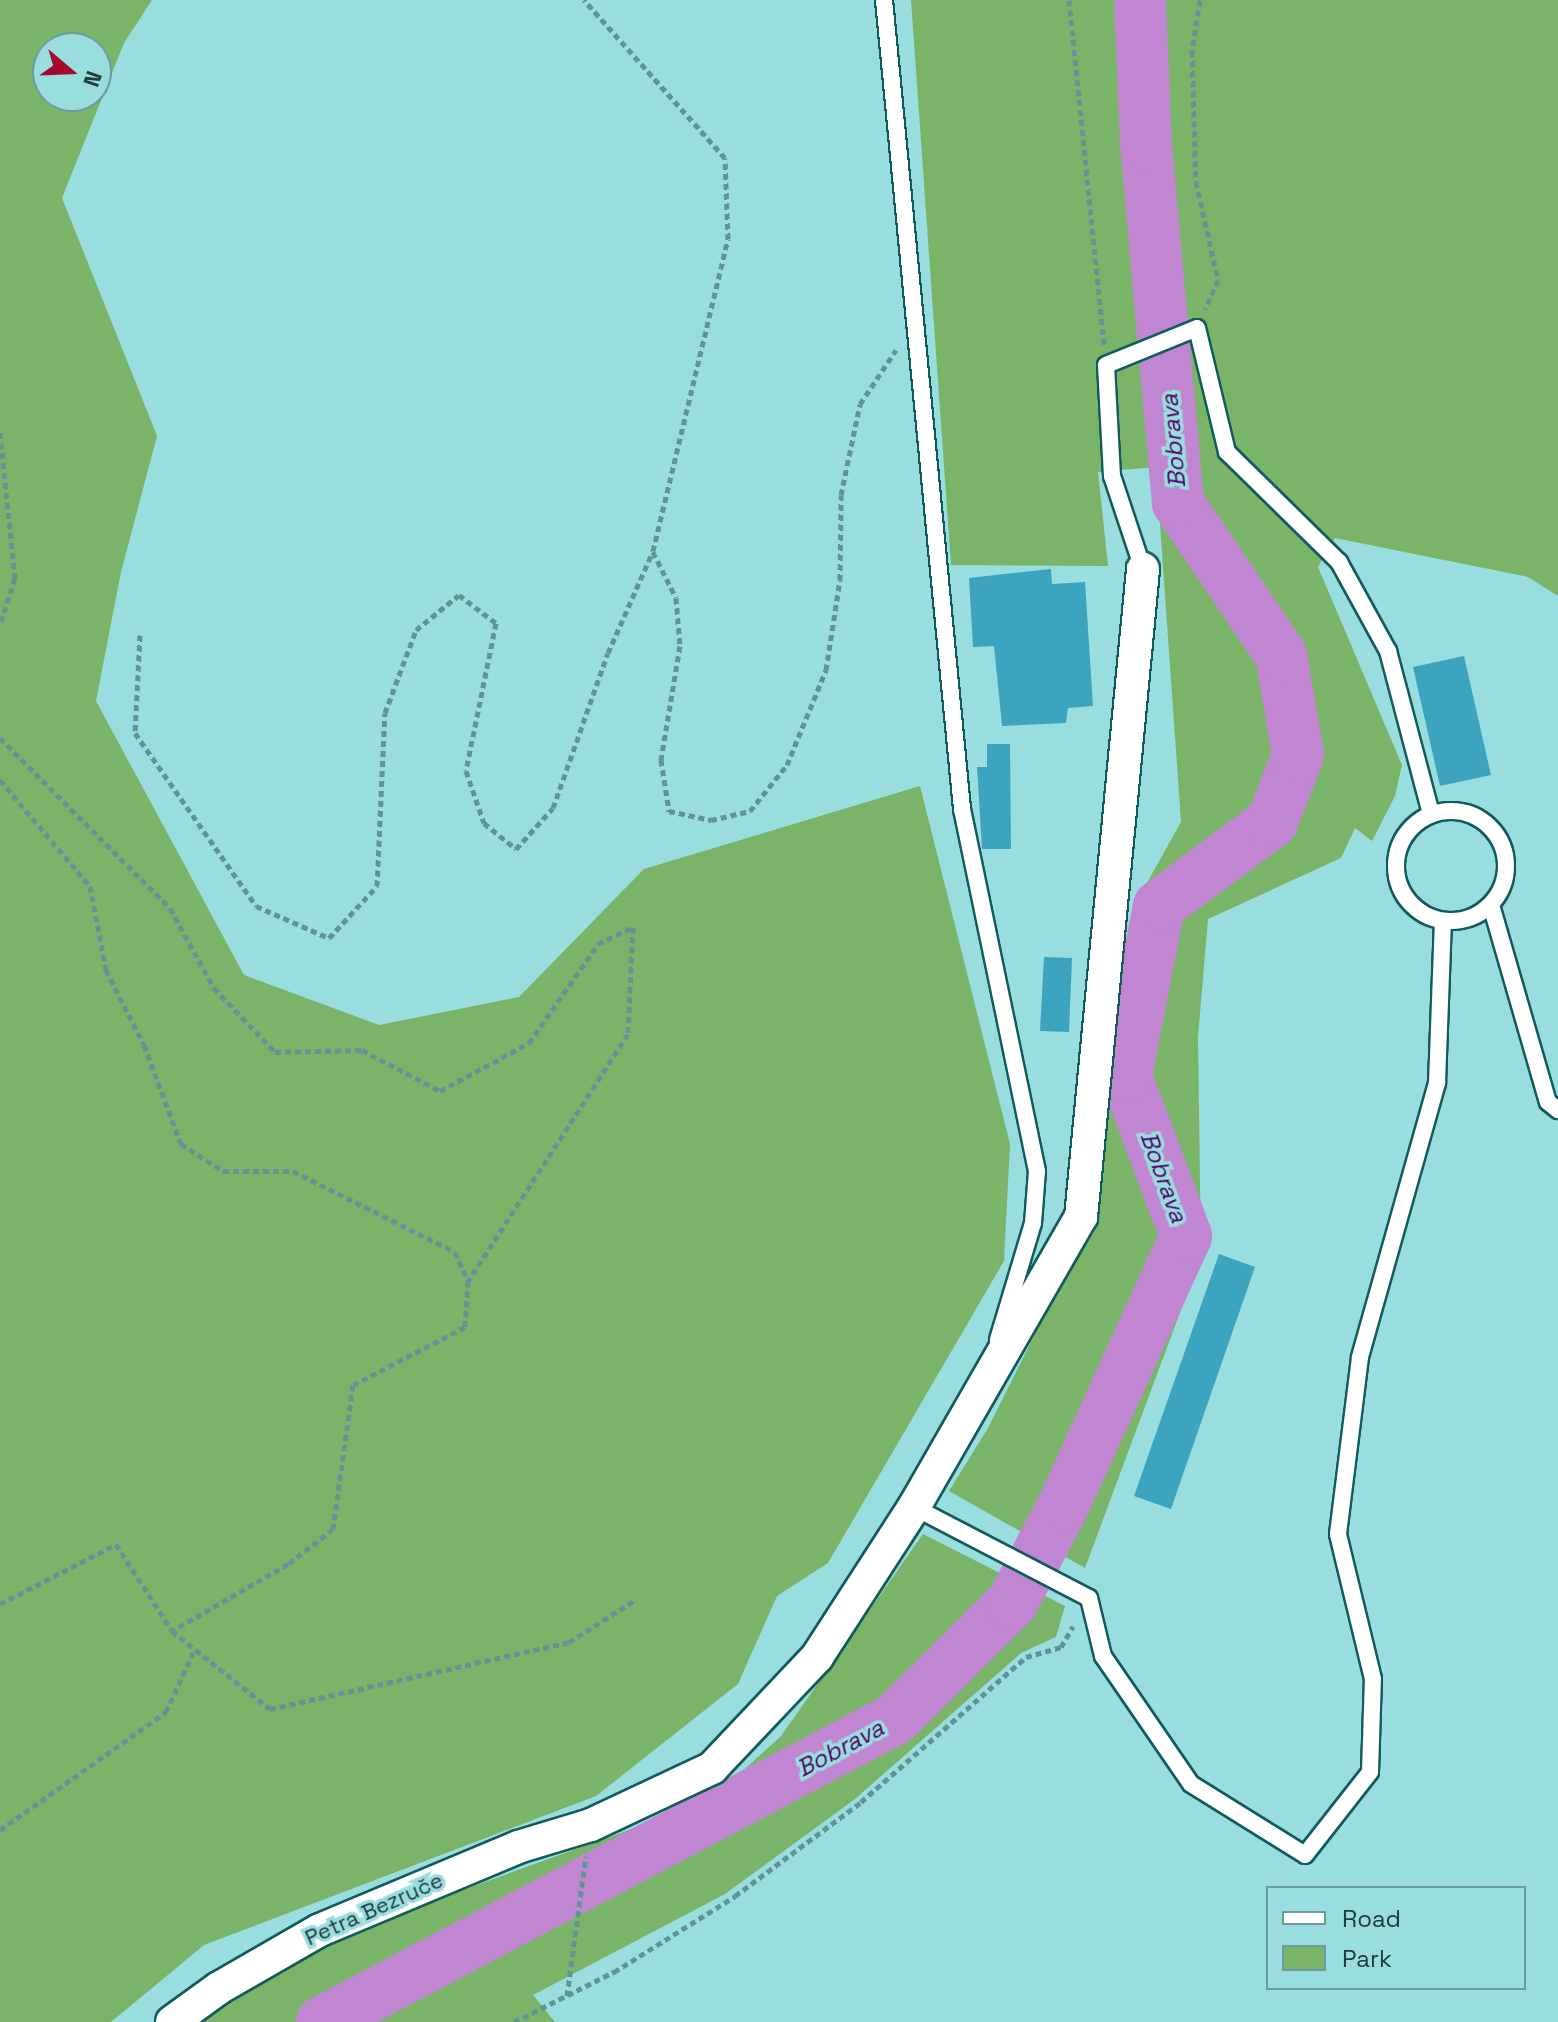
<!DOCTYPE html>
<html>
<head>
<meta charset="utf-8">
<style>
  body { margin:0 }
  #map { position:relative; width:1558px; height:2022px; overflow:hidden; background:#99dddf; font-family:"Space Grotesk",sans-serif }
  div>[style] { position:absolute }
  .green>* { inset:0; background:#7ab468 }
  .river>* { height:52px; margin:-26px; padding:0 26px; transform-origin:26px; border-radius:26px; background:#c186d2 }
  .building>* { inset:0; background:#3da4bf }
  .path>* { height:5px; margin-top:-2.5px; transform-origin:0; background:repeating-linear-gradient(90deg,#629496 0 6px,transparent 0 10px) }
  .roads { filter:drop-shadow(2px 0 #115b5d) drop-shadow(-2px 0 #115b5d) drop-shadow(0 2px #115b5d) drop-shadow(0 -2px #115b5d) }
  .lane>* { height:16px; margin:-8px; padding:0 8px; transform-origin:8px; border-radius:8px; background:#fff }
  .lane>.ring { margin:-8px; padding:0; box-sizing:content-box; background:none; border:16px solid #fff; border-radius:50% }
  .street>* { height:32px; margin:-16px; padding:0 16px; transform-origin:16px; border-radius:16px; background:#fff }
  span { translate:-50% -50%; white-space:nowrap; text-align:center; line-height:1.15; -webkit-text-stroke:7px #99dddf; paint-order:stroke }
  .street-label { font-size:22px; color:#203c3d }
  .water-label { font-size:24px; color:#510063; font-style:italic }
  .legend { position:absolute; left:1266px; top:1886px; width:260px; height:104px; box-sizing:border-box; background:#99dddf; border:2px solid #699d9e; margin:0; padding:10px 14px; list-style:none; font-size:24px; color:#203c3d }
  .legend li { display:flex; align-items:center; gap:16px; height:40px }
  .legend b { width:40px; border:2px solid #699d9e }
  .north { position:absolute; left:32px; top:32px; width:80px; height:80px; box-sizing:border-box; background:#99dddf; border:2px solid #699d9e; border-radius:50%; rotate:109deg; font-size:22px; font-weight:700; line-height:32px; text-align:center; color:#203c3d }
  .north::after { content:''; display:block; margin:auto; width:28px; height:36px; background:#a50a2e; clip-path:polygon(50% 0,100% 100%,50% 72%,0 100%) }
</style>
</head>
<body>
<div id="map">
  <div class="green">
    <i style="clip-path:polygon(evenodd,0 0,152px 0,124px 43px,62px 198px,157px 436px,121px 572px,96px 701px,244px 975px,379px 1025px,519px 997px,644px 869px,920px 786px,1010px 1144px,1004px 1261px,828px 1563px,777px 1596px,738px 1684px,596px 1796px,204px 1945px,111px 2022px,0 2022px,0 0,96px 48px,96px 96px,48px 96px,48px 48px,96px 48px)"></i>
    <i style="clip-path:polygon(911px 0,1558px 0,1558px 596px,1528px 577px,1335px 538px,1318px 567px,1402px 765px,1395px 796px,1372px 841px,1355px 828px,1341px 858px,1208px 919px,1198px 1037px,1201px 1256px,1085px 1568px,949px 1491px,988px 1428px,1096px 1212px,1106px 1049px,1138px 899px,1181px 822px,1156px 467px,1098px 472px,1108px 566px,951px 565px)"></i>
    <i style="clip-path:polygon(923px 1534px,1065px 1606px,1056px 1637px,1021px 1653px,855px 1799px,725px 1894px,533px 1995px,555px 2022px,200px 2022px,321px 1941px,654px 1821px,722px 1790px,781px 1736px)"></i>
  </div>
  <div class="river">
    <i style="left:322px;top:2022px;width:648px;rotate:-27.87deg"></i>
    <i style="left:895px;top:1719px;width:165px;rotate:-44.8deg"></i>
    <i style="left:1012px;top:1603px;width:112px;rotate:-62.3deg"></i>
    <i style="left:1064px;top:1504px;width:294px;rotate:-65.5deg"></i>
    <i style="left:1186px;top:1236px;width:171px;rotate:-110.6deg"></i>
    <i style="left:1126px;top:1076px;width:173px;rotate:-79deg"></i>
    <i style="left:1159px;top:906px;width:141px;rotate:-36.6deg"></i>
    <i style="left:1272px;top:822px;width:72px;rotate:-68.8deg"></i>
    <i style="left:1298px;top:755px;width:101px;rotate:-99.6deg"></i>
    <i style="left:1281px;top:655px;width:184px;rotate:-124.1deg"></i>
    <i style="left:1178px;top:503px;width:360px;rotate:-95.1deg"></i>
    <i style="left:1146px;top:144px;width:144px;rotate:-92.4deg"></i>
  </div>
  <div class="building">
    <i style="clip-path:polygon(1051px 569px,1052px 584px,1085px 582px,1093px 706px,1068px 708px,1066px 723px,1002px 726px,994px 646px,973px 647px,969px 578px)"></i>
    <i style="clip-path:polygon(1464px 656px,1491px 775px,1440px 786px,1413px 667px)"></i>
    <i style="clip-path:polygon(987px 744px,1010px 744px,1011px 849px,982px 849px,977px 767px,987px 767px)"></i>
    <i style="clip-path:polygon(1044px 957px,1072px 958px,1069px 1032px,1040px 1031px)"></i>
    <i style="clip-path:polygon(1219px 1254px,1255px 1267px,1171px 1509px,1134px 1496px)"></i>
  </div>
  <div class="path">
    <i style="left:1069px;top:0;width:347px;rotate:84.2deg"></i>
    <i style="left:1200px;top:0;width:52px;rotate:98.9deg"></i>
    <i style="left:1192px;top:51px;width:131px;rotate:88.3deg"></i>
    <i style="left:1196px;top:182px;width:100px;rotate:77.3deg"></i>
    <i style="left:1218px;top:280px;width:32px;rotate:114deg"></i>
    <i style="left:0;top:433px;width:146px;rotate:84.1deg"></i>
    <i style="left:15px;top:578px;width:49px;rotate:107.7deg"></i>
    <i style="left:653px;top:552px;width:51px;rotate:63.4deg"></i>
    <i style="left:676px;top:598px;width:48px;rotate:85.2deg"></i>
    <i style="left:680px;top:646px;width:116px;rotate:99.5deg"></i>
    <i style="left:661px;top:760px;width:52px;rotate:81.1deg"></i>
    <i style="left:669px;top:811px;width:43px;rotate:12.1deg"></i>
    <i style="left:711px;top:820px;width:40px;rotate:-13deg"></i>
    <i style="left:750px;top:811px;width:59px;rotate:-51.2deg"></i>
    <i style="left:787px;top:765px;width:103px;rotate:-67.7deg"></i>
    <i style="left:826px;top:670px;width:91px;rotate:-81.2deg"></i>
    <i style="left:840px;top:580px;width:85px;rotate:-89.3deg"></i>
    <i style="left:841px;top:495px;width:93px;rotate:-78.2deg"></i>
    <i style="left:860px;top:404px;width:65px;rotate:-56.3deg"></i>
    <i style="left:140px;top:635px;width:98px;rotate:92.9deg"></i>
    <i style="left:135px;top:733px;width:211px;rotate:55deg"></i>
    <i style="left:256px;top:906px;width:80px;rotate:23.7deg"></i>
    <i style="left:329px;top:938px;width:71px;rotate:-47.3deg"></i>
    <i style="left:377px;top:886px;width:173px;rotate:-87.4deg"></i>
    <i style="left:385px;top:713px;width:89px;rotate:-69.5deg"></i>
    <i style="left:416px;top:630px;width:55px;rotate:-39.1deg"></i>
    <i style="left:459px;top:595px;width:46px;rotate:37.1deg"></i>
    <i style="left:496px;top:623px;width:151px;rotate:101.5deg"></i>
    <i style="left:466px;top:771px;width:55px;rotate:70.9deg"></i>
    <i style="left:484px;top:823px;width:41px;rotate:39.1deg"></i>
    <i style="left:516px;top:849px;width:55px;rotate:-47.9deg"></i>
    <i style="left:553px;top:808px;width:164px;rotate:-70.5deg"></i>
    <i style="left:608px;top:653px;width:111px;rotate:-66.2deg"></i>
    <i style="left:653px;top:551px;width:321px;rotate:-76.5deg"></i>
    <i style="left:728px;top:239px;width:81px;rotate:-92.1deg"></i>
    <i style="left:725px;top:158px;width:212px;rotate:-131.7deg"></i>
    <i style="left:0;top:738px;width:240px;rotate:45deg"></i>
    <i style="left:170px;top:908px;width:91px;rotate:61.2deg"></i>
    <i style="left:214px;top:988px;width:88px;rotate:46.4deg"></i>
    <i style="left:275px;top:1052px;width:87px;rotate:-1.3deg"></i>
    <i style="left:362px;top:1050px;width:88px;rotate:27.7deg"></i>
    <i style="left:440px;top:1091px;width:101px;rotate:-28.3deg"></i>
    <i style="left:529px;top:1043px;width:121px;rotate:-55.1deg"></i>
    <i style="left:598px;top:944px;width:39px;rotate:-26deg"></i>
    <i style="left:633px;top:927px;width:107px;rotate:92.7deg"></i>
    <i style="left:628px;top:1034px;width:294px;rotate:122.9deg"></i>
    <i style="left:468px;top:1281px;width:46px;rotate:93.7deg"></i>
    <i style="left:465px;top:1327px;width:126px;rotate:152.6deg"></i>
    <i style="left:353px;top:1385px;width:145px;rotate:97.9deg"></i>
    <i style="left:333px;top:1529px;width:57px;rotate:142.1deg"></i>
    <i style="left:288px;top:1564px;width:134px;rotate:150deg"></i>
    <i style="left:0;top:780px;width:139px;rotate:49.7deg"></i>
    <i style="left:90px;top:886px;width:86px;rotate:79.2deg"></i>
    <i style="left:106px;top:970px;width:84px;rotate:63.1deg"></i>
    <i style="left:144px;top:1045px;width:106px;rotate:69.5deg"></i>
    <i style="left:181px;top:1144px;width:50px;rotate:32.7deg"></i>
    <i style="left:223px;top:1171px;width:70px"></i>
    <i style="left:293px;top:1171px;width:181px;rotate:26.6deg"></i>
    <i style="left:455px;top:1252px;width:32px;rotate:66deg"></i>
    <i style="left:0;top:1604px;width:131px;rotate:-27.3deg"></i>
    <i style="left:116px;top:1544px;width:103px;rotate:57.2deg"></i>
    <i style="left:172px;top:1631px;width:125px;rotate:38.5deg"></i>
    <i style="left:270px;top:1709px;width:306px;rotate:-12.6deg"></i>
    <i style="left:569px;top:1642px;width:78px;rotate:-32.5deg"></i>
    <i style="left:0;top:1830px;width:204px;rotate:-35.4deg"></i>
    <i style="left:166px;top:1712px;width:65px;rotate:-65.4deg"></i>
    <i style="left:567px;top:1996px;width:141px;rotate:-82.3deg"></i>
    <i style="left:514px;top:2022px;width:112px;rotate:-26.6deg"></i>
    <i style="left:614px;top:1972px;width:143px;rotate:-32.1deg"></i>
    <i style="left:735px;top:1896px;width:157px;rotate:-36.7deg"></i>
    <i style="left:861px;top:1802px;width:220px;rotate:-41.3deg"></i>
    <i style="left:1026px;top:1657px;width:36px;rotate:-16deg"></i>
    <i style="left:1061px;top:1647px;width:24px;rotate:-60deg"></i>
  </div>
  <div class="roads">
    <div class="lane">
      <i style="left:884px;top:0;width:813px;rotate:84.49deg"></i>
      <i style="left:962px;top:809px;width:370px;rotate:78.3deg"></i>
      <i style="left:1037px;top:1171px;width:52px;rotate:94.4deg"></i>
      <i style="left:1033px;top:1223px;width:122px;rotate:106.7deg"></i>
      <i style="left:1143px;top:569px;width:98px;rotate:-108.4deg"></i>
      <i style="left:1112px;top:476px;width:111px;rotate:-93.1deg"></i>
      <i style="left:1106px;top:365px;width:98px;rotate:-22.1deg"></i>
      <i style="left:1197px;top:328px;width:128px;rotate:76.4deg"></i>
      <i style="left:1227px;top:452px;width:157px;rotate:44.5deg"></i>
      <i style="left:1339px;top:562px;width:102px;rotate:61.2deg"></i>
      <i style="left:1388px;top:651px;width:169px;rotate:75.2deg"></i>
      <i class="ring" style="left:1396px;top:811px;width:94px;height:94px"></i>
      <i style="left:1491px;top:905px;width:205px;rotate:73.9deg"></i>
      <i style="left:1548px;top:1102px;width:13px;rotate:39deg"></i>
      <i style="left:914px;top:1507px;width:197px;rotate:27.5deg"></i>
      <i style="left:1089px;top:1598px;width:60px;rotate:76.4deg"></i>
      <i style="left:1103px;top:1656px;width:155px;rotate:55.5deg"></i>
      <i style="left:1191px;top:1784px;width:134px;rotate:31.9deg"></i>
      <i style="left:1305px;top:1855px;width:105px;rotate:-51.9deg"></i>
      <i style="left:1370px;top:1772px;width:93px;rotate:-88.2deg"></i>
      <i style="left:1373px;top:1679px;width:149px;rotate:-103.6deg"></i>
      <i style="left:1338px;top:1534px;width:178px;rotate:-82.9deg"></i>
      <i style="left:1360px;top:1357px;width:285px;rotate:-74.3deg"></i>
      <i style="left:1437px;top:1083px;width:162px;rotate:-87.9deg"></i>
    </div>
    <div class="street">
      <i style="left:172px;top:2022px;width:58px;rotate:-35.9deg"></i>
      <i style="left:219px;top:1988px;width:116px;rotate:-29.9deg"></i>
      <i style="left:320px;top:1930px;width:215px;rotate:-22.7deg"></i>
      <i style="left:518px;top:1847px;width:76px;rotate:-16.8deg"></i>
      <i style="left:591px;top:1825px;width:134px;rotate:-25.2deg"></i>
      <i style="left:712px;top:1768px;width:153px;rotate:-46.6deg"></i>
      <i style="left:817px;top:1657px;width:179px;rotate:-57.1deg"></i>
      <i style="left:914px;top:1507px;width:335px;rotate:-60.1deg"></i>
      <i style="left:1081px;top:1217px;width:651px;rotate:-84.53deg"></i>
    </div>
  </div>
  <div class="street-label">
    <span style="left:374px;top:1909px;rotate:-24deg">Petra Bezruče</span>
  </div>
  <div class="water-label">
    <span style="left:1173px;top:441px;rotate:-95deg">Bobrava</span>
    <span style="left:1164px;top:1177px;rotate:70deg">Bobrava</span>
    <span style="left:840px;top:1748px;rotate:-28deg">Bobrava</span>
  </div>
  <ul class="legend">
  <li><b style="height:10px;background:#fff"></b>Road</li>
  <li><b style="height:22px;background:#7ab468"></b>Park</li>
  </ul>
  <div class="north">N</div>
</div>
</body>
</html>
